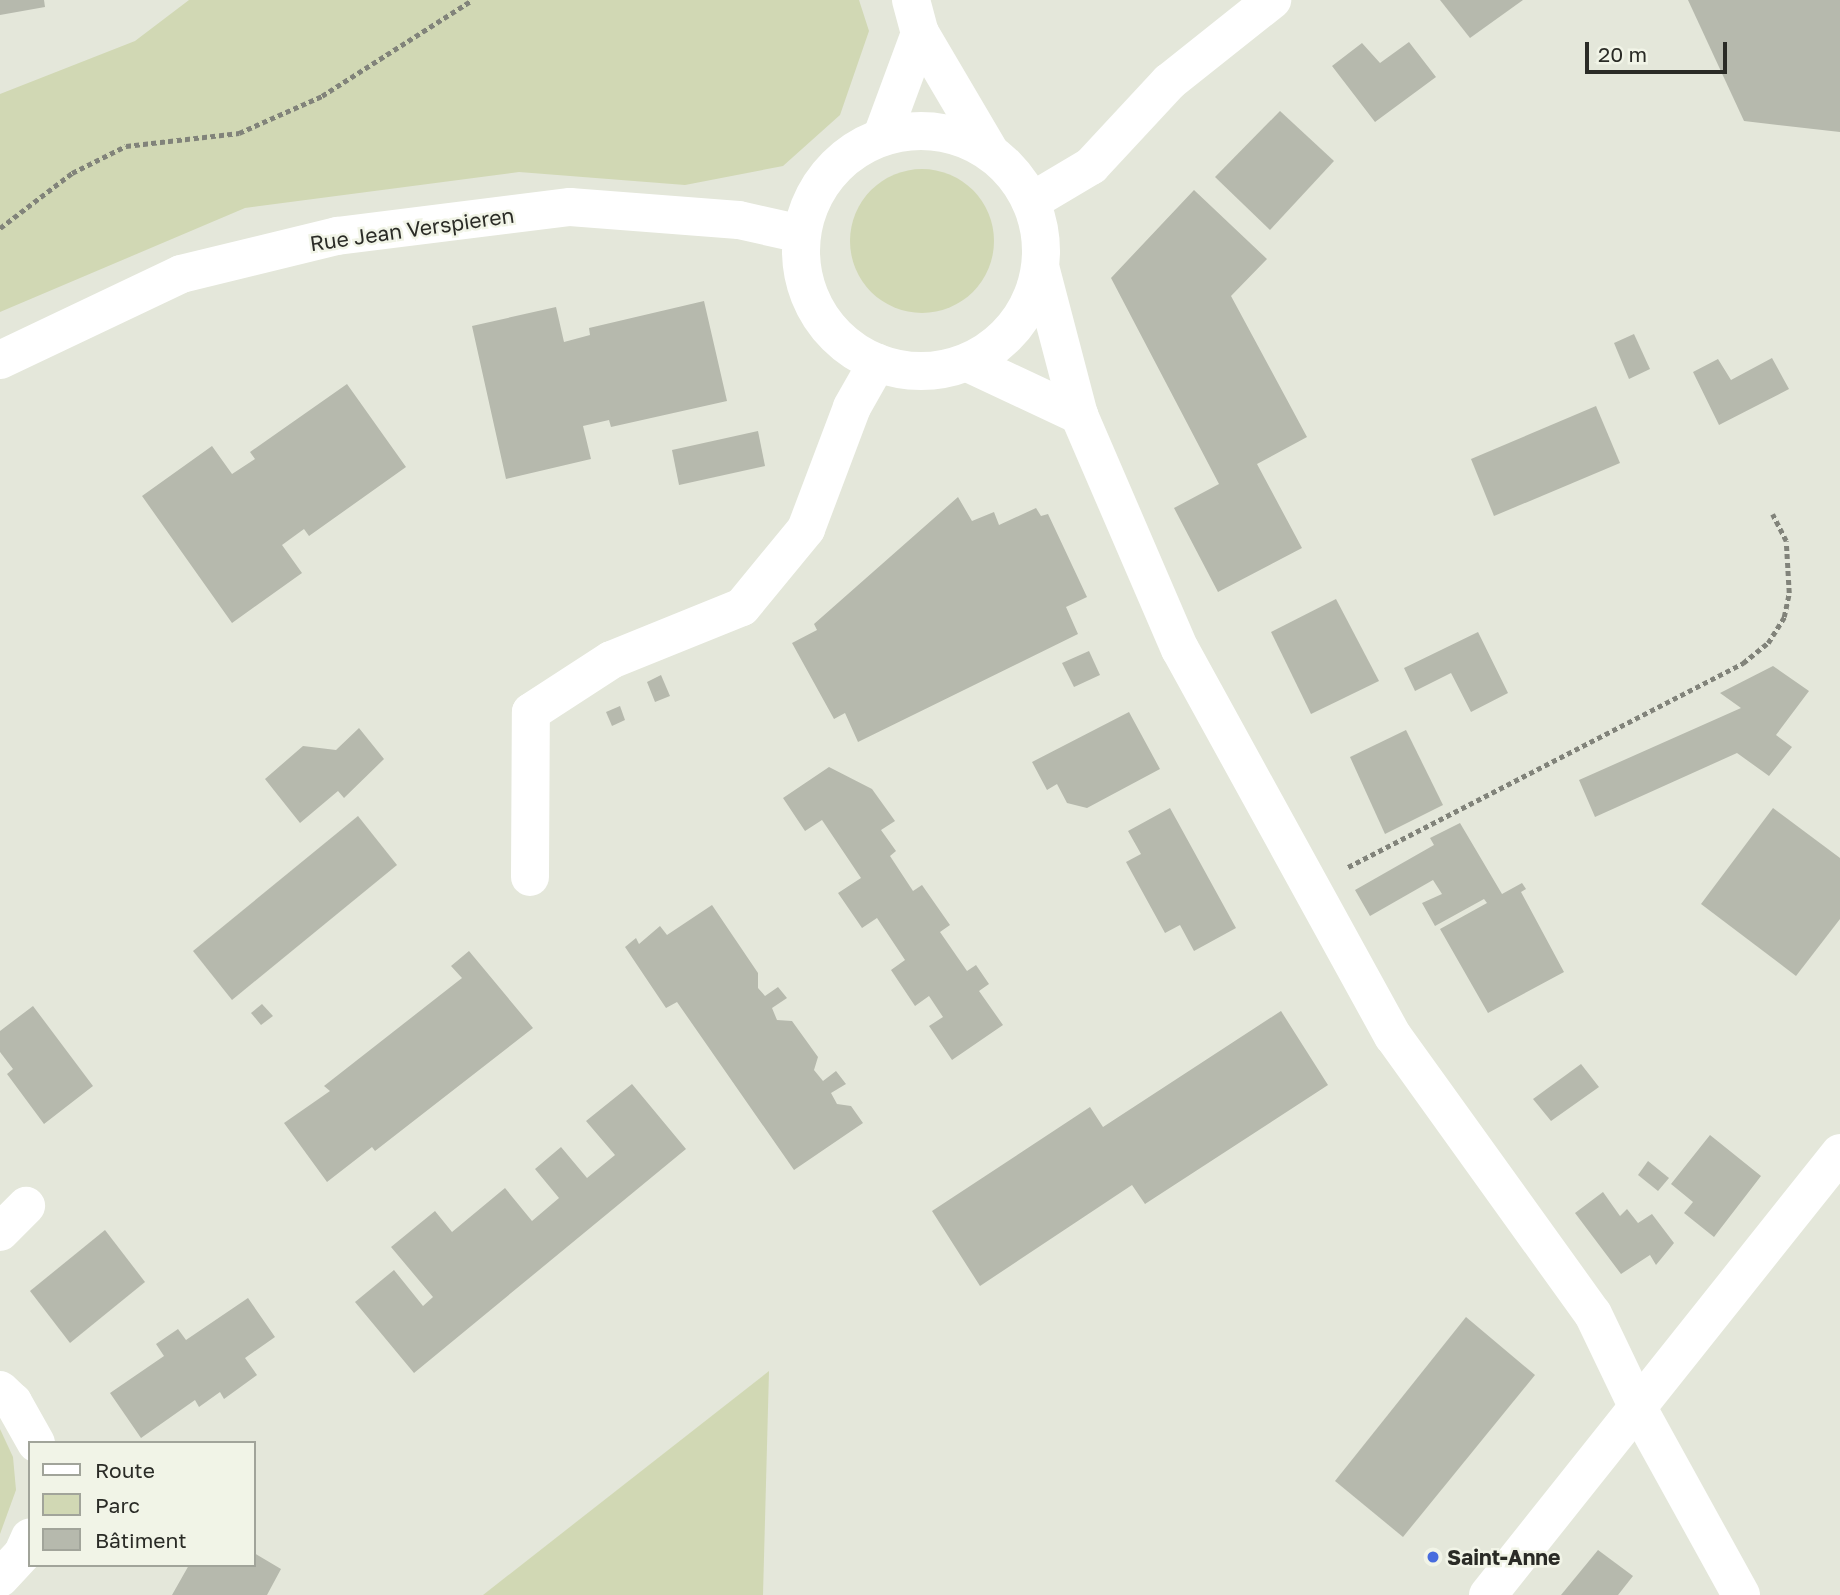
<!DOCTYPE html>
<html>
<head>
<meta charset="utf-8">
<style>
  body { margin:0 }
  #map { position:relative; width:1840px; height:1595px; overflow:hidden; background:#e4e7da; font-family:"Golos Text",sans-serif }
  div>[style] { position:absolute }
  .green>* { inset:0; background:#d1d8b4 }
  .round { border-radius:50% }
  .building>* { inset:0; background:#b6b9ad }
  .path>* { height:4.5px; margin-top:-2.25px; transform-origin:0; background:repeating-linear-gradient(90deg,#81837a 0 5px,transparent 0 8.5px) }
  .street>* { height:38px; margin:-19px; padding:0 19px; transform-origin:19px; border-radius:19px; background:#fff }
  .street>.ring { margin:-19px; padding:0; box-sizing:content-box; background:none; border:38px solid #fff; border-radius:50% }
  .secondary>* { height:38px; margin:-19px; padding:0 19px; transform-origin:19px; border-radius:19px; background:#fff }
  .primary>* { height:38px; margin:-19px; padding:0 19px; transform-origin:19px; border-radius:19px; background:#fff }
  .dots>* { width:19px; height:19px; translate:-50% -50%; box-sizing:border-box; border:4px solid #f1f4e7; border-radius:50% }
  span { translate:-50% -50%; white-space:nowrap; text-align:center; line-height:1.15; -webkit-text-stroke:5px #f1f4e7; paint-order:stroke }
  .street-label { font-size:21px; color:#2a2b26 }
  .poi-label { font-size:21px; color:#2a2b26; font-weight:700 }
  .left { translate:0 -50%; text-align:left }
  .legend { position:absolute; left:28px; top:1441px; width:228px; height:126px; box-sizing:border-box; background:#f1f4e7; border:2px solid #a1a49a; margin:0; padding:9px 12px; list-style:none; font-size:21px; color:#2a2b26 }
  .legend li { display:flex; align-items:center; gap:14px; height:35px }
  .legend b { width:35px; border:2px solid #a1a49a }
  .scale { position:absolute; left:1585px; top:42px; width:142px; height:32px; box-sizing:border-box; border:4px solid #2a2b26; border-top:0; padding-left:9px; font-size:21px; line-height:24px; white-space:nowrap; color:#2a2b26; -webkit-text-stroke:5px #f1f4e7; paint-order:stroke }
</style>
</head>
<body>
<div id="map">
  <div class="green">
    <i style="clip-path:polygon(189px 0,859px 0,869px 31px,840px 115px,783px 166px,685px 185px,519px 172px,245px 208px,0 312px,0 94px,135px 41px)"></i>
    <i class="round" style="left:850px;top:169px;width:144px;height:144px"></i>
    <i style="clip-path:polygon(769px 1371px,763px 1595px,483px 1595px)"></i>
    <i style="clip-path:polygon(0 1429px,13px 1457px,16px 1490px,0 1534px)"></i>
  </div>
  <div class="building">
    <i style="clip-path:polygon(0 0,44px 0,45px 7px,0 15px)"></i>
    <i style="clip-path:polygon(1440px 0,1523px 0,1470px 38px)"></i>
    <i style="clip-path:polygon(1688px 0,1840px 0,1840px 132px,1744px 121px)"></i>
    <i style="clip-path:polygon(1409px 42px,1436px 77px,1375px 122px,1332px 66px,1362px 43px,1380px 63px)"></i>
    <i style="clip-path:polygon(1280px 111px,1334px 161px,1270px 230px,1215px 177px)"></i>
    <i style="clip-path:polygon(1194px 190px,1267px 259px,1231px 296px,1307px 437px,1257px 464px,1302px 548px,1218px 592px,1174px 508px,1219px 484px,1111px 278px)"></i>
    <i style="clip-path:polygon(704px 301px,727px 401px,611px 427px,609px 420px,583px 426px,591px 459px,506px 479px,472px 326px,556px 307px,564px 342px,590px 335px,589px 328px)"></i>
    <i style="clip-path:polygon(1634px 334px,1650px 369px,1629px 379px,1614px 343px)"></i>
    <i style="clip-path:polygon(1772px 358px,1789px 389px,1719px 425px,1693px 372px,1718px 359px,1731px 380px)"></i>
    <i style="clip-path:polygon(347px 384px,406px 467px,309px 536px,304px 529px,282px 545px,302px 573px,232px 623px,142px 496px,212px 446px,232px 474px,255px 459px,250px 452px)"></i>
    <i style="clip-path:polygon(1596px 406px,1620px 463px,1494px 516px,1471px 459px)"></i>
    <i style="clip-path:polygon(758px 431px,765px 466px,679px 485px,672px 450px)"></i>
    <i style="clip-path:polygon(958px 497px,972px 521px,994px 512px,999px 525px,1036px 508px,1041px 516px,1048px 514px,1087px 597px,1066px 607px,1078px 634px,858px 742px,845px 713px,834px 719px,792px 643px,817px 630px,814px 624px)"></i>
    <i style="clip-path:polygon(1336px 599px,1379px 681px,1311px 714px,1271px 632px)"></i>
    <i style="clip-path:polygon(1478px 632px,1508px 693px,1471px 712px,1451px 673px,1415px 691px,1404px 668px)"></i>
    <i style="clip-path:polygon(1089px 651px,1100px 675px,1074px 687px,1062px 663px)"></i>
    <i style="clip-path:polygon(1773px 666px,1809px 691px,1776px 735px,1792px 747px,1769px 776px,1737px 753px,1595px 817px,1579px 780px,1741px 708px,1720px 693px)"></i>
    <i style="clip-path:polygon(661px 675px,670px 696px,655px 702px,647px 682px)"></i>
    <i style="clip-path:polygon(620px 706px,625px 720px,612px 726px,606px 712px)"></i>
    <i style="clip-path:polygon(1129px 712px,1160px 769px,1087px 808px,1067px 803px,1057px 784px,1047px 790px,1032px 762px)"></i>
    <i style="clip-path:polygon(359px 728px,384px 759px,344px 798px,338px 791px,300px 823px,265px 779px,303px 746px,336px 750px)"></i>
    <i style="clip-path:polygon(1406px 730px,1443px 805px,1385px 834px,1350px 757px)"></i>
    <i style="clip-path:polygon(829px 767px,872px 789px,895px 821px,881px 830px,896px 851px,890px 856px,913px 891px,922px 885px,950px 925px,940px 932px,967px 971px,976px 965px,989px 984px,979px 991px,1003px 1025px,952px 1060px,929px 1026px,943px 1017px,929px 996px,915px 1006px,891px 970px,905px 960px,877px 918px,862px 928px,838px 893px,861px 878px,822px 820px,805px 831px,783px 798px)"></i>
    <i style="clip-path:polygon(1170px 808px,1236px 928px,1194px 951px,1180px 925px,1165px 933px,1126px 862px,1141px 854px,1128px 831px)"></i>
    <i style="clip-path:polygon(1773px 808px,1840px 858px,1840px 919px,1796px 976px,1701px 904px)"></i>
    <i style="clip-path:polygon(358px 816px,397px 865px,232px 1000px,193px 951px)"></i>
    <i style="clip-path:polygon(1460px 823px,1502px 894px,1522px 883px,1526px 889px,1521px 892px,1564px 972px,1488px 1013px,1440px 929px,1487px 903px,1484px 899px,1435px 926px,1422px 903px,1442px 894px,1433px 880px,1370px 916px,1355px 890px,1434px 845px,1430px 838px)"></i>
    <i style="clip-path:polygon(712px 905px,758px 973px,758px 988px,765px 996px,778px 987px,787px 998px,772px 1008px,777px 1020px,792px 1021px,818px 1057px,814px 1070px,823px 1081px,836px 1071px,846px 1084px,831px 1093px,837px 1104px,851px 1106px,863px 1123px,794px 1170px,677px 1002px,666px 1008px,625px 947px,636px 938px,639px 944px,660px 926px,667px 935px)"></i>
    <i style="clip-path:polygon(469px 951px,533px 1028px,375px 1151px,372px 1147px,327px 1182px,284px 1123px,330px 1091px,324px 1086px,462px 978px,451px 966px)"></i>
    <i style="clip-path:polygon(262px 1004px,273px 1016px,261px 1025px,251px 1013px)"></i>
    <i style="clip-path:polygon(33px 1006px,93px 1086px,44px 1124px,7px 1074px,13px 1069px,0 1052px,0 1031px)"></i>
    <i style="clip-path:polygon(1281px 1011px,1328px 1085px,1145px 1204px,1132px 1185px,980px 1286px,932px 1211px,1090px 1107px,1103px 1127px)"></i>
    <i style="clip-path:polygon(1581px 1064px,1599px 1087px,1551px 1121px,1533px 1099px)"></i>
    <i style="clip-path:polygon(632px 1084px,686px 1149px,414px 1373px,355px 1302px,394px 1270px,423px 1306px,433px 1297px,391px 1247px,435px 1211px,452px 1232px,505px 1188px,532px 1221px,559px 1198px,535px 1169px,561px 1147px,587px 1178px,615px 1155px,586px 1121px)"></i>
    <i style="clip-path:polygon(1710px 1135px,1761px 1176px,1714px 1237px,1684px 1213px,1693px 1202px,1671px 1184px)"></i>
    <i style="clip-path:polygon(1648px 1161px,1669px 1178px,1658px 1191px,1638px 1175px)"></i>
    <i style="clip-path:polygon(1603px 1192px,1620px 1216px,1627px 1209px,1638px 1223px,1652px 1214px,1674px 1243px,1656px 1265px,1650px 1255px,1621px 1274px,1575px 1213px)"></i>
    <i style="clip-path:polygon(105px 1230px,145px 1282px,70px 1343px,30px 1291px)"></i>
    <i style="clip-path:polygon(248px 1298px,275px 1337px,245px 1358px,257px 1375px,224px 1399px,220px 1392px,199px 1407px,195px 1400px,141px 1438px,110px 1393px,164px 1356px,156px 1344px,178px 1329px,186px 1340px)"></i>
    <i style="clip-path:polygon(1466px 1317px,1535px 1375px,1403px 1537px,1335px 1481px)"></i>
    <i style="clip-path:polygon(1598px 1550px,1633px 1576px,1618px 1595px,1561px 1595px)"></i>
    <i style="clip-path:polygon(254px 1553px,281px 1569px,267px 1595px,172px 1595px,189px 1565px,254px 1565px)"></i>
  </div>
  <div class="path">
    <i style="left:0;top:228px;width:91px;rotate:-37.4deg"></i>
    <i style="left:72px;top:173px;width:60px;rotate:-26.6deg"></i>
    <i style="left:126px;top:146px;width:114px;rotate:-6.6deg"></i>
    <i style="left:239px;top:133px;width:91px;rotate:-24deg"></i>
    <i style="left:322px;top:96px;width:178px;rotate:-32.6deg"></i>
    <i style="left:1348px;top:867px;width:445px;rotate:-27.3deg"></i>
    <i style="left:1743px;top:663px;width:32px;rotate:-39deg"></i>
    <i style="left:1768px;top:643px;width:31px;rotate:-58deg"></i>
    <i style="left:1784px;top:617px;width:25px;rotate:-78deg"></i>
    <i style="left:1789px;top:593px;width:52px;rotate:-93.3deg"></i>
    <i style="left:1786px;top:541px;width:30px;rotate:-117deg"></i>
  </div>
  <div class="street">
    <i style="left:911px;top:0;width:34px;rotate:75deg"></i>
    <i class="ring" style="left:801px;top:131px;width:202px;height:202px"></i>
    <i style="left:882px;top:136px;width:110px;rotate:-69.7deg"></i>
    <i style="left:920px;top:33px;width:138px;rotate:59.5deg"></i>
    <i style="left:1032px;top:201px;width:69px;rotate:-30.7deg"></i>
    <i style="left:1091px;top:166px;width:115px;rotate:-47.1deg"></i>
    <i style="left:1169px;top:82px;width:132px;rotate:-38.5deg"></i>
    <i style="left:0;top:360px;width:200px;rotate:-25.4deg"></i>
    <i style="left:181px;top:274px;width:161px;rotate:-13.7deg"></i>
    <i style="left:337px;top:236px;width:235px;rotate:-7.1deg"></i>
    <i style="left:570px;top:207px;width:169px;rotate:4.4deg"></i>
    <i style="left:739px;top:220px;width:64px;rotate:12.7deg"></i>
    <i style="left:968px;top:363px;width:123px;rotate:25.1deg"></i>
    <i style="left:1079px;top:415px;width:150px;rotate:-104.7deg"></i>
    <i style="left:1079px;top:415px;width:255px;rotate:66.7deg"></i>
    <i style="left:1180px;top:649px;width:442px;rotate:61.2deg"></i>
    <i style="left:1393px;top:1036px;width:342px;rotate:54.3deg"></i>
    <i style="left:1593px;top:1314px;width:106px;rotate:64.4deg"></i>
    <i style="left:530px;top:877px;width:165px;rotate:-89.7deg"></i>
    <i style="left:531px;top:712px;width:95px;rotate:-33deg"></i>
    <i style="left:611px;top:660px;width:141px;rotate:-22deg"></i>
    <i style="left:742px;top:607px;width:101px;rotate:-50.6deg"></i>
    <i style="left:806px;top:529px;width:130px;rotate:-69.3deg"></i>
    <i style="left:852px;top:407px;width:51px;rotate:-60.4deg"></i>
    <i style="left:0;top:1232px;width:37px;rotate:-45deg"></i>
    <i style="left:0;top:1390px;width:18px;rotate:43deg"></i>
    <i style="left:13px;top:1402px;width:47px;rotate:60.7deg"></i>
    <i style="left:0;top:1578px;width:34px;rotate:-47deg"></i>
    <i style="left:23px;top:1553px;width:17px;rotate:-66deg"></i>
  </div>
  <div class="secondary">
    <i style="left:1639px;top:1410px;width:211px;rotate:61.1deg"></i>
  </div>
  <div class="primary">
    <i style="left:1488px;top:1595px;width:565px;rotate:-51.47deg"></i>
  </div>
  <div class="dots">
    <i style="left:1433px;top:1557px;background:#476cde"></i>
  </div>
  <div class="street-label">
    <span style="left:412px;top:229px;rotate:-8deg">Rue Jean Verspieren</span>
  </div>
  <div class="poi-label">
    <span class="left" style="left:1447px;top:1557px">Saint-Anne</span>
  </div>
  <ul class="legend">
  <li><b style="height:9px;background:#fff"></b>Route</li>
  <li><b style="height:19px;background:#d1d8b4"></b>Parc</li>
  <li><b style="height:19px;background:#b6b9ad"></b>Bâtiment</li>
  </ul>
  <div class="scale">20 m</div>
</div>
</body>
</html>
